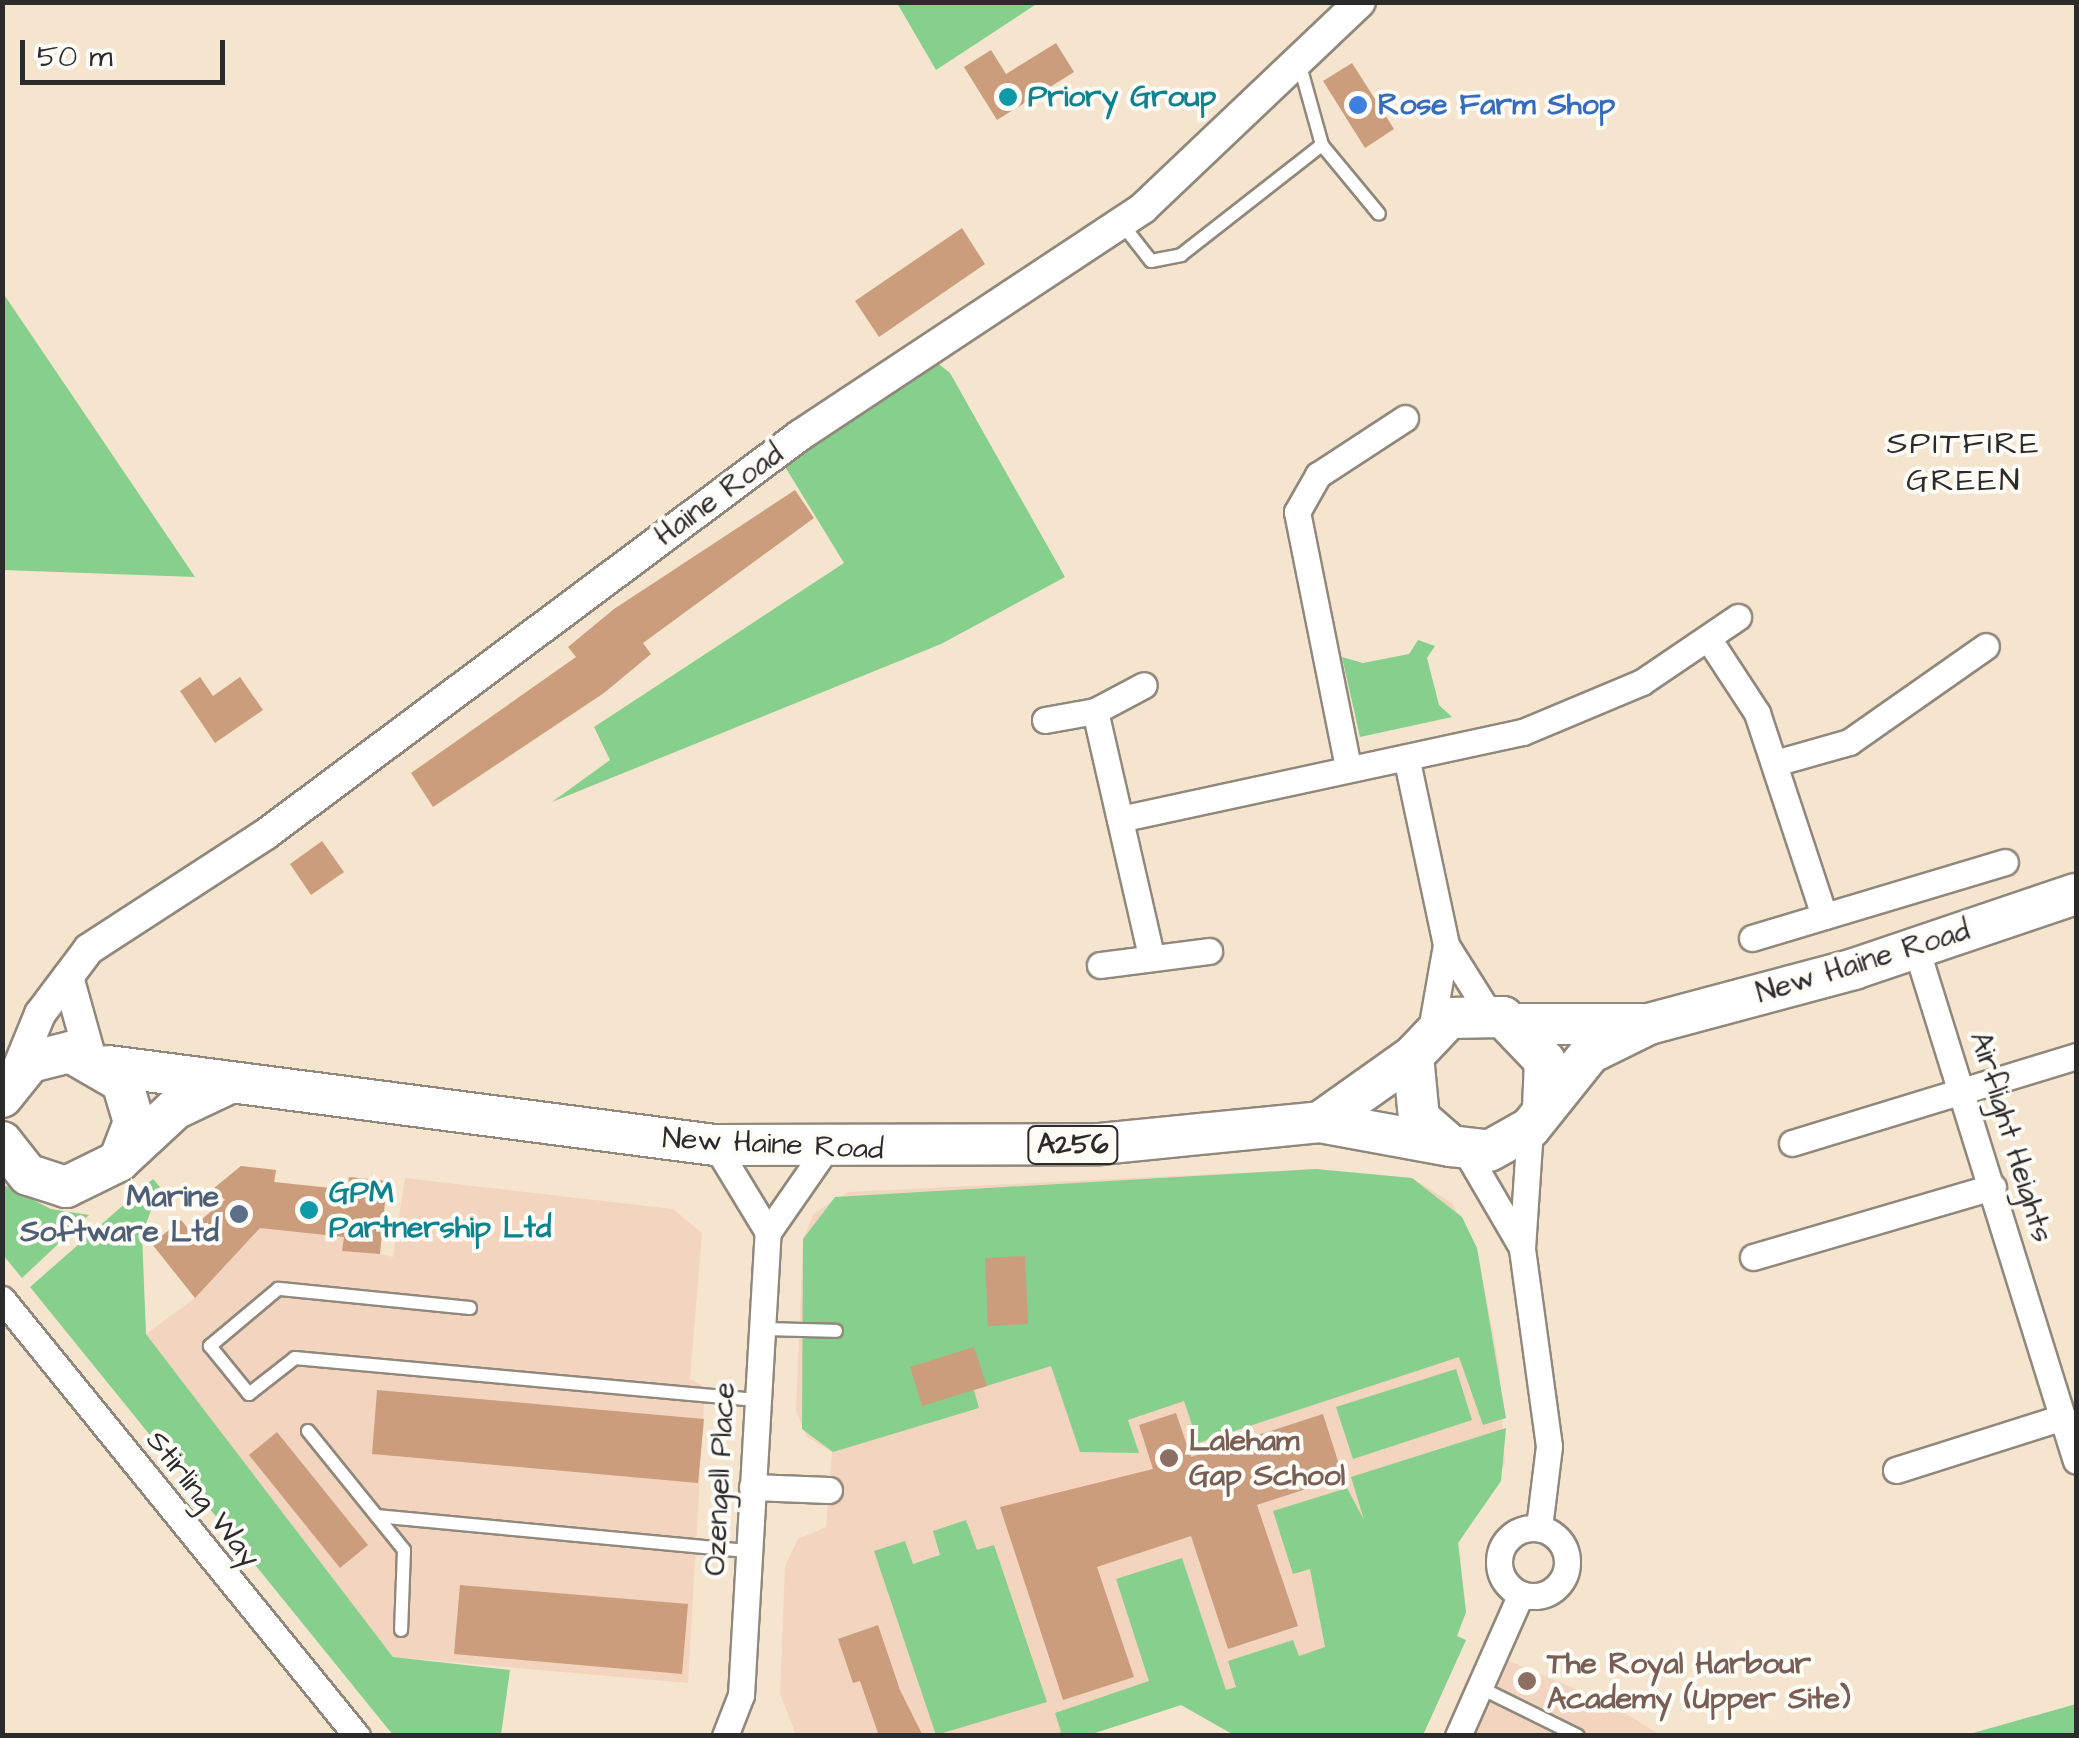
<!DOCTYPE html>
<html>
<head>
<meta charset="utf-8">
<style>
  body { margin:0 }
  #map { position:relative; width:2079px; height:1738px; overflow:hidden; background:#f6e5ce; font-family:"Architects Daughter",sans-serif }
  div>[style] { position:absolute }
  .built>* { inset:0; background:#f3d4bf }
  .green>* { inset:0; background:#87cf8c }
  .building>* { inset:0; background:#cc9d7d }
  .roads { filter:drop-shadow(2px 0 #90887c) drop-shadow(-2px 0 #90887c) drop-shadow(0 2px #90887c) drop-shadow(0 -2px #90887c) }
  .service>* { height:12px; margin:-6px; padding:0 6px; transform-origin:6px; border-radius:6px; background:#fff }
  .minor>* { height:25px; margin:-12.5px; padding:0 12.5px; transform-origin:12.5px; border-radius:12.5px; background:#fff }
  .minor>.ring { margin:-12.5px; padding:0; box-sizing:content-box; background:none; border:25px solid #fff; border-radius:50% }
  .tertiary>* { height:30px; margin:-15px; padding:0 15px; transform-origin:15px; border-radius:15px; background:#fff }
  .primary>* { height:40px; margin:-20px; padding:0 20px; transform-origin:20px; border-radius:20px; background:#fff }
  .dots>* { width:28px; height:28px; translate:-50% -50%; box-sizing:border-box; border:5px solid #fdfcf7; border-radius:50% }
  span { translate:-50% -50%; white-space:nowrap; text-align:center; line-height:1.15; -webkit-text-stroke:8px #fdfcf7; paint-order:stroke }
  .shield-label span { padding:2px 8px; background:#fdfcf7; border:2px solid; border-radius:8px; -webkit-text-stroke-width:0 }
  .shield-label { font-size:28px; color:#2b2b2b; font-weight:700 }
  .culture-label { font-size:30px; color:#0d838f; font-weight:700 }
  .left { translate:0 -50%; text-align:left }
  .shop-label { font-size:30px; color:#366cbe; font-weight:700 }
  .street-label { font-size:30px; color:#2b2b2b }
  .service-label { font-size:30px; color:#4e5e75; font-weight:700 }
  .right { translate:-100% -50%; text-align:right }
  .education-label { font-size:30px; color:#785e54; font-weight:700 }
  .neighbourhood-label { font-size:32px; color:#2b2b2b; letter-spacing:2.5px }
  .frame { position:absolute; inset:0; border:5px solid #2b2b2b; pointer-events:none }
  .scale { position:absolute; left:20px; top:40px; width:205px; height:45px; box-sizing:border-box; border:5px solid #2b2b2b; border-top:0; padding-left:12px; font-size:30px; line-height:35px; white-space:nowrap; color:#2b2b2b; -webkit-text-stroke:8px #fdfcf7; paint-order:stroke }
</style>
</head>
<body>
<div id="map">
  <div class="built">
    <i style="clip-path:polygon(241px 1166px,276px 1170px,275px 1182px,348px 1189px,349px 1177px,387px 1181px,380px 1254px,393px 1257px,405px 1178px,673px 1209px,702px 1233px,690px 1379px,705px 1387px,688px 1683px,393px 1657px,146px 1334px,195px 1298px,152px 1244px,181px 1220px,189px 1229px,224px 1200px,214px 1188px)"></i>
    <i style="clip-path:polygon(1316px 1169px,1412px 1178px,1452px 1203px,1477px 1248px,1499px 1365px,1505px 1464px,1459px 1543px,1466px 1612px,1457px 1636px,1466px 1640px,1423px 1735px,1234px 1735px,1181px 1705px,1089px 1735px,796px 1735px,780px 1694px,785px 1566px,798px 1539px,826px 1527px,832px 1452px,807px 1437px,796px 1411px,803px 1239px,814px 1213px,848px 1192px)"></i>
    <i style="clip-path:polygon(1507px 1660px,1607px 1702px,1660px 1735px,1472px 1736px)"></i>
  </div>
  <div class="green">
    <i style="clip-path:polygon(897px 3px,1038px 3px,936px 70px)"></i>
    <i style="clip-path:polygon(2px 293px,3px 293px,195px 577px,3px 570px)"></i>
    <i style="clip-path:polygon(934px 360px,950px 373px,1065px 577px,941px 644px,552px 802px,610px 760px,594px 727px,844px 563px,784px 465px)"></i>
    <i style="clip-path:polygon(1418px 640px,1435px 646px,1427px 658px,1439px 705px,1452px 717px,1360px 737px,1342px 657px,1363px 663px,1409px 654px)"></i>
    <i style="clip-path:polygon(1316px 1169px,1412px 1178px,1462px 1217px,1477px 1248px,1506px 1418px,1483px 1425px,1459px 1357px,1198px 1443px,1184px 1401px,1128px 1420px,1139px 1453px,1080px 1452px,1051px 1366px,974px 1390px,979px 1408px,833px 1452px,802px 1429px,803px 1239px,835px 1197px)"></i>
    <i style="clip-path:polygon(153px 1179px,160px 1187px,142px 1234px,146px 1334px,393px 1657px,510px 1670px,501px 1735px,393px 1735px,30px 1287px)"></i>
    <i style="clip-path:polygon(2px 1184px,51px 1209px,89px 1215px,22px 1278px,3px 1255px)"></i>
    <i style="clip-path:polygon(1456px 1369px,1472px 1420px,1353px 1459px,1336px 1407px)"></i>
    <i style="clip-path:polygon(1506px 1428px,1501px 1481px,1458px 1543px,1466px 1612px,1457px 1636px,1466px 1640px,1423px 1735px,1234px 1735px,1181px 1705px,1089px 1735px,1052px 1735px,1061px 1732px,1055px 1713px,1149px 1681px,1116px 1579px,1182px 1558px,1226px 1690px,1236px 1687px,1228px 1661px,1293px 1640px,1299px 1656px,1325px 1647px,1310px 1569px,1293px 1574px,1273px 1511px,1347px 1488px,1364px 1520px,1351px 1477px)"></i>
    <i style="clip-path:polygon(966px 1520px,977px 1550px,994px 1545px,1047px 1702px,936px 1735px,874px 1551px,905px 1541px,913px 1564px,940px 1555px,933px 1531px)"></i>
    <i style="clip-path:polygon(2076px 1704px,2076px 1735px,1966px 1735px)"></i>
  </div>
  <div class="building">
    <i style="clip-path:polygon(1056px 43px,1074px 72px,997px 120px,964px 67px,991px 50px,1006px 74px)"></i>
    <i style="clip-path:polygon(1352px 63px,1394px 129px,1365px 148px,1323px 81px)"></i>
    <i style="clip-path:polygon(962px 228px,985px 264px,879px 337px,855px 301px)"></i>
    <i style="clip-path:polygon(795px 490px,814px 518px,643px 643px,651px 654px,604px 693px,433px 807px,411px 773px,576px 657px,568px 647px,614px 609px)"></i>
    <i style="clip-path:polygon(200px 677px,213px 696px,240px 677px,263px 710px,215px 743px,180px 691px)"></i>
    <i style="clip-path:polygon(322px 841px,344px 872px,311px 895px,290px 864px)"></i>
    <i style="clip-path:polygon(241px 1166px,276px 1170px,274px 1182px,348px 1190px,349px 1177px,387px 1181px,380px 1254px,342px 1251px,344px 1237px,260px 1228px,195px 1298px,152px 1244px,181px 1220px,189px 1230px,225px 1200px,214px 1188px)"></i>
    <i style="clip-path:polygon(1025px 1256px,1028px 1324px,988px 1326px,985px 1258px)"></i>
    <i style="clip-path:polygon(974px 1347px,987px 1386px,922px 1406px,910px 1367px)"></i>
    <i style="clip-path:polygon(377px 1390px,704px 1419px,698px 1483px,372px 1454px)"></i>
    <i style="clip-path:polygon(1176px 1413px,1191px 1457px,1323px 1414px,1343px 1477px,1257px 1505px,1298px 1626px,1228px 1649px,1191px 1536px,1097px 1567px,1134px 1677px,1063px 1700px,1000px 1507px,1153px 1469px,1139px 1425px)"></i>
    <i style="clip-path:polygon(277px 1432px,368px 1545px,340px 1568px,249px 1455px)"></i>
    <i style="clip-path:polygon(460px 1585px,688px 1604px,682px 1674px,454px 1654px)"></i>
    <i style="clip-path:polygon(878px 1625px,900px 1690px,923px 1736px,879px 1736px,860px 1681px,853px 1683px,838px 1639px)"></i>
  </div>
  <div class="roads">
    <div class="service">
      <i style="left:1300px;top:66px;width:82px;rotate:74.4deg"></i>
      <i style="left:1122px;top:224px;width:47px;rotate:51.9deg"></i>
      <i style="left:1151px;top:261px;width:31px;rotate:-11deg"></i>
      <i style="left:1181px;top:255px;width:179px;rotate:-38deg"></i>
      <i style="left:1322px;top:145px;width:89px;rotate:50.4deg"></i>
      <i style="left:470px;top:1308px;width:193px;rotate:-174.3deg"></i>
      <i style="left:278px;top:1289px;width:89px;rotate:140deg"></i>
      <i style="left:210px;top:1346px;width:62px;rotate:50.9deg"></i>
      <i style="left:249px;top:1394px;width:58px;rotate:-38deg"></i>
      <i style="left:295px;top:1358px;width:463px;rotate:5.2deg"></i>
      <i style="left:761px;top:1329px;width:75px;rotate:1.5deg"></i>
      <i style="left:308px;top:1431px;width:153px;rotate:51.1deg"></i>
      <i style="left:404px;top:1550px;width:80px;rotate:92.1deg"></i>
      <i style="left:377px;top:1516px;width:373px;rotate:5.4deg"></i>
      <i style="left:1479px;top:1687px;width:110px;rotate:26.3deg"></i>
    </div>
    <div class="minor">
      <i style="left:1708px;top:638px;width:90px;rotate:56.8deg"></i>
      <i style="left:1757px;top:713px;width:214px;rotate:71.7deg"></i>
      <i style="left:1095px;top:711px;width:250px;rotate:77.1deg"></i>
      <i style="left:1045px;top:720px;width:51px;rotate:-10.2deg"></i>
      <i style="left:1095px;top:711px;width:55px;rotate:-28deg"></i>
      <i style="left:1407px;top:761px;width:188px;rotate:78deg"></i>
      <i style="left:1446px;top:945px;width:86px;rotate:100deg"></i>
      <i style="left:1775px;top:763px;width:77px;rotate:-15.8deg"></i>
      <i style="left:1849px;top:742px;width:167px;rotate:-35deg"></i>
      <i style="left:1348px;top:767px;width:260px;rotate:-101.3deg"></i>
      <i style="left:1297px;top:512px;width:43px;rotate:-60.4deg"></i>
      <i style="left:1318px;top:475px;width:104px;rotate:-33.2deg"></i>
      <i style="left:1120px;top:819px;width:412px;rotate:-12.2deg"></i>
      <i style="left:1523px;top:732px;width:129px;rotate:-22.8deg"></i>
      <i style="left:1642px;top:682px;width:116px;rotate:-34.1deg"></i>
      <i style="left:1752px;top:938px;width:264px;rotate:-16.7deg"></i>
      <i style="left:1446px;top:945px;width:80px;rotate:57.7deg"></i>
      <i style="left:1916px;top:948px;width:537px;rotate:72.68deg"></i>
      <i style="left:1100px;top:965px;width:110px;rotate:-7.3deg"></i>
      <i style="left:1530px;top:1128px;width:121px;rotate:93.8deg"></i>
      <i style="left:1522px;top:1249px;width:199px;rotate:82.2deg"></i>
      <i style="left:1549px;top:1446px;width:83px;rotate:97deg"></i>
      <i style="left:1792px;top:1143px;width:297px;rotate:-17deg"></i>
      <i style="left:715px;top:1145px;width:102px;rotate:58.7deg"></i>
      <i style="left:1465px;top:1150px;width:109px;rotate:59.7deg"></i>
      <i style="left:1753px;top:1257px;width:250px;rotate:-16.3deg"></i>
      <i style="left:2px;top:1299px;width:563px;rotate:50.91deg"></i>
      <i style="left:1896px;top:1470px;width:175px;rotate:-17.6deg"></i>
      <i style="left:752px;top:1487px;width:77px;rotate:2.2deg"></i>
      <i class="ring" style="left:1499px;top:1528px;width:43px;height:43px"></i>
      <i style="left:725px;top:1736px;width:44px;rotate:-68.7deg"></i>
      <i style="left:741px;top:1695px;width:464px;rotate:-86.7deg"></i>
      <i style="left:768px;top:1232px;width:100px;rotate:-55.2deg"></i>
      <i style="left:1458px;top:1736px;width:155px;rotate:-66.1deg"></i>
    </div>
    <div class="tertiary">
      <i style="left:68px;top:977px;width:82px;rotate:74.4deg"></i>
      <i style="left:15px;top:1075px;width:66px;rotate:-67.7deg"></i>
      <i style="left:40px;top:1014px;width:81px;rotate:-53deg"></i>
      <i style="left:89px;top:949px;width:211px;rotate:-33deg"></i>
      <i style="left:266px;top:834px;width:665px;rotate:-36.75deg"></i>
      <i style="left:799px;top:436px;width:413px;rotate:-33.5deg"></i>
      <i style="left:1143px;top:208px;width:299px;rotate:-43.5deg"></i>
    </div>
    <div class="primary">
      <i style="left:1516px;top:1024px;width:126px"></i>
      <i style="left:108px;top:1066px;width:612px;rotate:7.42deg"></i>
      <i style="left:715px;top:1145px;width:385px;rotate:-0.1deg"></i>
      <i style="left:1100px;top:1144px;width:221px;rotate:-5.7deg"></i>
      <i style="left:1320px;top:1122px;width:133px;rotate:10.4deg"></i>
      <i style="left:2px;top:1097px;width:45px;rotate:-51.3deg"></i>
      <i style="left:30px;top:1062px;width:41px;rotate:-14deg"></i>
      <i style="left:70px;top:1052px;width:60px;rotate:30deg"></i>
      <i style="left:122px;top:1082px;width:42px;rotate:73.3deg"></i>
      <i style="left:134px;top:1122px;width:42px;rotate:111deg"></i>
      <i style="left:119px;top:1161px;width:59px;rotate:153.9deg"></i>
      <i style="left:66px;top:1187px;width:40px;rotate:-162deg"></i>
      <i style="left:28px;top:1175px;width:42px;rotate:-128.2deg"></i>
      <i style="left:1543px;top:1108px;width:47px;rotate:-87.6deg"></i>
      <i style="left:1545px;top:1061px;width:61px;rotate:-133.7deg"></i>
      <i style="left:1503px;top:1017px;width:54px;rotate:178.9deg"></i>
      <i style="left:1449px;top:1018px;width:52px;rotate:133.5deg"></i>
      <i style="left:1413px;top:1056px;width:62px;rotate:84.5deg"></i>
      <i style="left:1419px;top:1118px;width:43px;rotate:41.2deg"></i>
      <i style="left:1451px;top:1146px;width:38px;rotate:7deg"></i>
      <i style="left:1489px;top:1151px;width:47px;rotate:-29.3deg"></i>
      <i style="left:1530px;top:1128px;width:96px;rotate:-51.3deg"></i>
      <i style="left:1590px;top:1053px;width:66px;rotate:-26.2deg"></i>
      <i style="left:1649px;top:1024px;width:212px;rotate:-15deg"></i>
      <i style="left:1854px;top:969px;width:234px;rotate:-18.7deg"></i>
      <i style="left:1320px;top:1122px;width:114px;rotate:-35.4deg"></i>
      <i style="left:122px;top:1158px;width:72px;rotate:-42.8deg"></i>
      <i style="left:175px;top:1109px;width:59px;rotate:-25.3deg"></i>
    </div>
  </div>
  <div class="dots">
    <i style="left:1008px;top:97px;background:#0f9aa8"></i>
    <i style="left:1358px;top:105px;background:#3f7fe0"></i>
    <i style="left:309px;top:1210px;background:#0f9aa8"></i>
    <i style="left:239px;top:1214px;background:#5c6f8a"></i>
    <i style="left:1169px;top:1458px;background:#8d6e63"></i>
    <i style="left:1527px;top:1681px;background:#8d6e63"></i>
  </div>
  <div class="shield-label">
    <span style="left:1073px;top:1145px">A256</span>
  </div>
  <div class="culture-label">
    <span class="left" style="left:1028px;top:97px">Priory Group</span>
    <span class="left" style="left:329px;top:1210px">GPM<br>Partnership Ltd</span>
  </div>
  <div class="shop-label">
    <span class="left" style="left:1378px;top:105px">Rose Farm Shop</span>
  </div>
  <div class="street-label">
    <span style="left:719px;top:495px;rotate:-36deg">Haine Road</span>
    <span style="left:1863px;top:962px;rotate:-17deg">New Haine Road</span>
    <span style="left:2011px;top:1137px;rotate:73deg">Airflight Heights</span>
    <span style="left:773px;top:1144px;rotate:3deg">New Haine Road</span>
    <span style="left:720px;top:1479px;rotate:-87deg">Ozengell Place</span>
    <span style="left:203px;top:1499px;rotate:52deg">Stirling Way</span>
  </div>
  <div class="service-label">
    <span class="right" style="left:219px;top:1214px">Marine<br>Software Ltd</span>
  </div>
  <div class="education-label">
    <span class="left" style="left:1189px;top:1458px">Laleham<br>Gap School</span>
    <span class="left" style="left:1547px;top:1681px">The Royal Harbour<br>Academy (Upper Site)</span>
  </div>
  <div class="neighbourhood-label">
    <span style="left:1964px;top:463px">SPITFIRE<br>GREEN</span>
  </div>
  <div class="frame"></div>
  <div class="scale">50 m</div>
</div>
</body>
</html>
